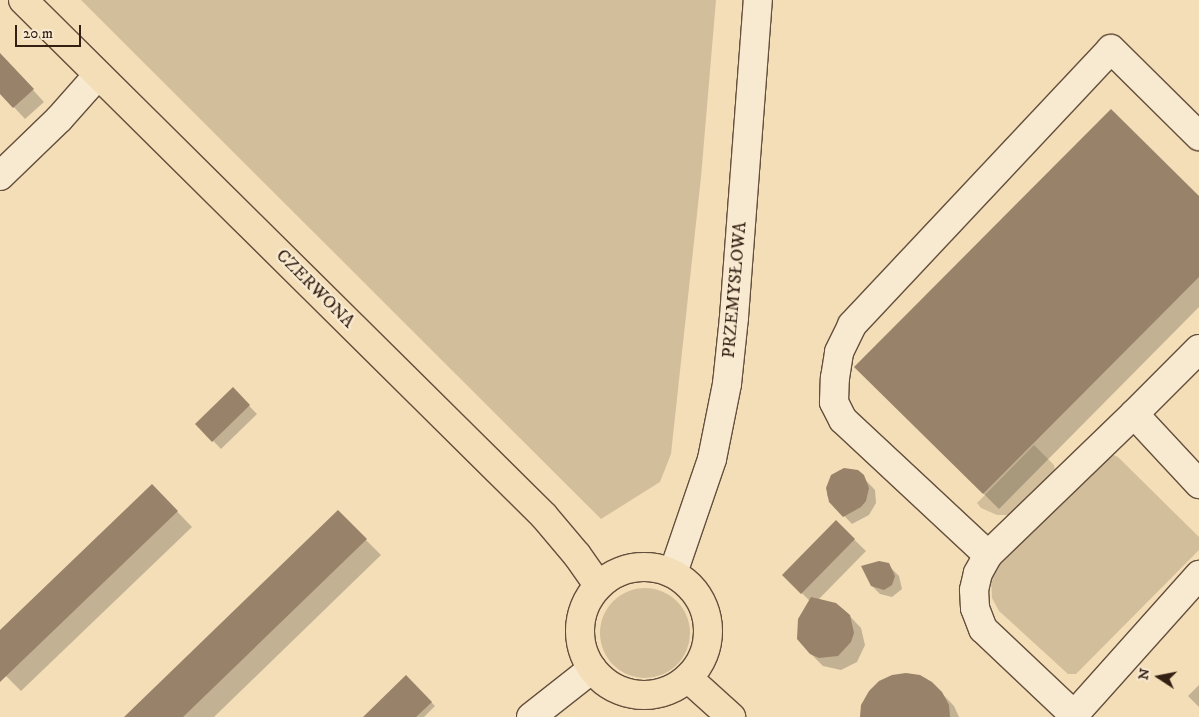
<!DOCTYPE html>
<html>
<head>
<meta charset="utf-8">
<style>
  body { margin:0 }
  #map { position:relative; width:1199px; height:717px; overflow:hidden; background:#f4deb8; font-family:"IM FELL DW Pica",serif }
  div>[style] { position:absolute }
  .green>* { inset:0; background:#d3be9c }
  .round { border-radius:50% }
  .shadow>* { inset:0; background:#0003 }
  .building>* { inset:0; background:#988269 }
  .roads { filter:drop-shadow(1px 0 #644f3c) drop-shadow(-1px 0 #644f3c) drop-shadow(0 1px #644f3c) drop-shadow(0 -1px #644f3c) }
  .minor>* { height:28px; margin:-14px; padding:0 14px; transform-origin:14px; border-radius:14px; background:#f8ead1 }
  .major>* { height:28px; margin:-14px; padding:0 14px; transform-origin:14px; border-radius:14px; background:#f4deb8 }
  .major>.ring { margin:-14px; padding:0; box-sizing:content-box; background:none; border:28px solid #f4deb8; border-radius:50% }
  span { translate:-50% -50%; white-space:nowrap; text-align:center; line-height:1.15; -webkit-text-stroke:4.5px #f8ead1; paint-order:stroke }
  .street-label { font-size:18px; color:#341f13 }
  .north { position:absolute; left:1134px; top:652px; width:50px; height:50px; -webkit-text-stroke:4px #f8ead1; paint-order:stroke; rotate:281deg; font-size:14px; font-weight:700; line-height:20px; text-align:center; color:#341f13 }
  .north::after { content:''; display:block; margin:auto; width:18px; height:22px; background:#341f13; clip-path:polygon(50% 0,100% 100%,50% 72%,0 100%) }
  .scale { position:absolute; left:15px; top:25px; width:66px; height:22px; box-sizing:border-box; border:2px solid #341f13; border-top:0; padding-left:6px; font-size:15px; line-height:18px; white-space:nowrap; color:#341f13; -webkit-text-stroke:4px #f8ead1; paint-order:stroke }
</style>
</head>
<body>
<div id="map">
  <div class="green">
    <i style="clip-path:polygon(81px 0,716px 0,701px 177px,671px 454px,660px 482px,601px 519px)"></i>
    <i style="clip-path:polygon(1034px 445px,1054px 465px,1055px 471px,1013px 515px,997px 515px,981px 508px,977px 503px)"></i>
    <i style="clip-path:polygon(1109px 453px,1118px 457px,1199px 537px,1199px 550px,1076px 674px,1068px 674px,999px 611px,992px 598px,991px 580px,995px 566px)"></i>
    <i class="round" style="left:600px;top:588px;width:90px;height:90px"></i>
  </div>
  <div class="shadow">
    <i style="clip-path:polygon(0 54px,44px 102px,25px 119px,0 92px)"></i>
    <i style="clip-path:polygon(1199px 198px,1199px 307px,999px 509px,856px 367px)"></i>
    <i style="clip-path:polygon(233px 389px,257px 414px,221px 449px,197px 424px)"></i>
    <i style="clip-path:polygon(844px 469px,857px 471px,875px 490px,876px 503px,869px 515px,852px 524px,830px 501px,827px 495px,829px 481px,838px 471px)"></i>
    <i style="clip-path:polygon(167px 501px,192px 527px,21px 691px,0 670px,0 631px)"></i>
    <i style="clip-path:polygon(338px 512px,381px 555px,214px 717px,126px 717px)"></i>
    <i style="clip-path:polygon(836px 522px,866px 551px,818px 600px,836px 605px,843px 609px,861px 628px,865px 645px,857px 662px,841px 670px,823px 666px,810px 653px,810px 601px,783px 575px)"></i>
    <i style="clip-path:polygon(879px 562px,891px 568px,899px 576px,902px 589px,892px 597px,880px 594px,872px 586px)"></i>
    <i style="clip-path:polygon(406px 677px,435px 706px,424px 717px,365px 717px)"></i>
    <i style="clip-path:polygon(932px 683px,954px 706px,959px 717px,861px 717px)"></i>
    <i style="clip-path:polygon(1199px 685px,1199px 707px,1188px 696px)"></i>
  </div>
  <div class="building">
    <i style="clip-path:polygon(0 53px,34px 89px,13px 108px,0 94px)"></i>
    <i style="clip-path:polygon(1111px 109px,1199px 196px,1199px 277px,983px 494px,854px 367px)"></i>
    <i style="clip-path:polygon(233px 387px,250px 405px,212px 442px,195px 424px)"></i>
    <i style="clip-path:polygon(844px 468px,858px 470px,864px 475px,869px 488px,866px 501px,861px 507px,843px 517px,829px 502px,826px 488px,831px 475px)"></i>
    <i style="clip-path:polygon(152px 484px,178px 511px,0 682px,0 630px)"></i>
    <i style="clip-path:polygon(338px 510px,367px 539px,183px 717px,124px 717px)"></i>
    <i style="clip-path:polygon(836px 520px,855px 539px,801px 594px,782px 575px)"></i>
    <i style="clip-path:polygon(879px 561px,889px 563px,895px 576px,892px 585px,884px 590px,871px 586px,861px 566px)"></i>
    <i style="clip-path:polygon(811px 597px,836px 603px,850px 615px,854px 633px,851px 642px,838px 656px,819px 658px,810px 654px,797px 639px,798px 619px)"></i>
    <i style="clip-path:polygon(906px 673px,920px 675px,932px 682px,942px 692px,949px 705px,950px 717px,860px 717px,861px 705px,869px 691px,879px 681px,892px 675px)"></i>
    <i style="clip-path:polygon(406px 675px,432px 702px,416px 717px,363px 717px)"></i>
  </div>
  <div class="roads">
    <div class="minor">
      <i style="left:0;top:176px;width:82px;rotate:-44deg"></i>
      <i style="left:59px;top:119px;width:59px;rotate:-48.4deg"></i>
      <i style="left:1199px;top:349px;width:92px;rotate:135deg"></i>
      <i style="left:1134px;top:414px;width:96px;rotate:47.1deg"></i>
      <i style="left:988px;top:555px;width:203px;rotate:-44deg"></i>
      <i style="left:673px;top:573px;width:120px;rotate:-71.1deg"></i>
      <i style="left:712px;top:459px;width:76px;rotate:-78.7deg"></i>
      <i style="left:727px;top:384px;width:67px;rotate:-84deg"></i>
      <i style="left:734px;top:317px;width:318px;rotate:-85.7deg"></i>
      <i style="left:1074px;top:715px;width:125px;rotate:-136.6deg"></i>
      <i style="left:983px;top:629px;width:22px;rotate:-111deg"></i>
      <i style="left:975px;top:608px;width:18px;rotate:-93deg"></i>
      <i style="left:974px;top:590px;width:17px;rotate:-77deg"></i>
      <i style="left:978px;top:573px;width:21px;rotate:-61deg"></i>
      <i style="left:988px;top:555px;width:198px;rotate:-137deg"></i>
      <i style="left:843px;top:420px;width:20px;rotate:-117deg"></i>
      <i style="left:834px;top:402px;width:24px;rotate:-88deg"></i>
      <i style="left:835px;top:378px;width:26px;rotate:-81deg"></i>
      <i style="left:839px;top:352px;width:30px;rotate:-64deg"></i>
      <i style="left:852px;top:325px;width:378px;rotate:-46.8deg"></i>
      <i style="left:1111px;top:49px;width:124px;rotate:44.7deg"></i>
      <i style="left:531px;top:717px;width:78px;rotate:-38.2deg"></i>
      <i style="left:1076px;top:717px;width:3px;rotate:-135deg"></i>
      <i style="left:1074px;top:715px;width:188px;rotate:-48.2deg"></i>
    </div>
    <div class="major">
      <i style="left:23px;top:0;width:733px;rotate:44.72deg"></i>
      <i style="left:544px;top:516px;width:51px;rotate:49.8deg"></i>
      <i style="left:577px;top:555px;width:37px;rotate:55deg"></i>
      <i class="ring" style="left:580px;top:567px;width:100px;height:100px"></i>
      <i style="left:689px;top:679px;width:57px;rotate:42.1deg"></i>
    </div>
  </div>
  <div class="street-label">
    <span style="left:315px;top:289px;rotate:45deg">CZERWONA</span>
    <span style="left:735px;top:290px;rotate:-85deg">PRZEMYSŁOWA</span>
  </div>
  <div class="north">N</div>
  <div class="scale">20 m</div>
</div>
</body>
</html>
